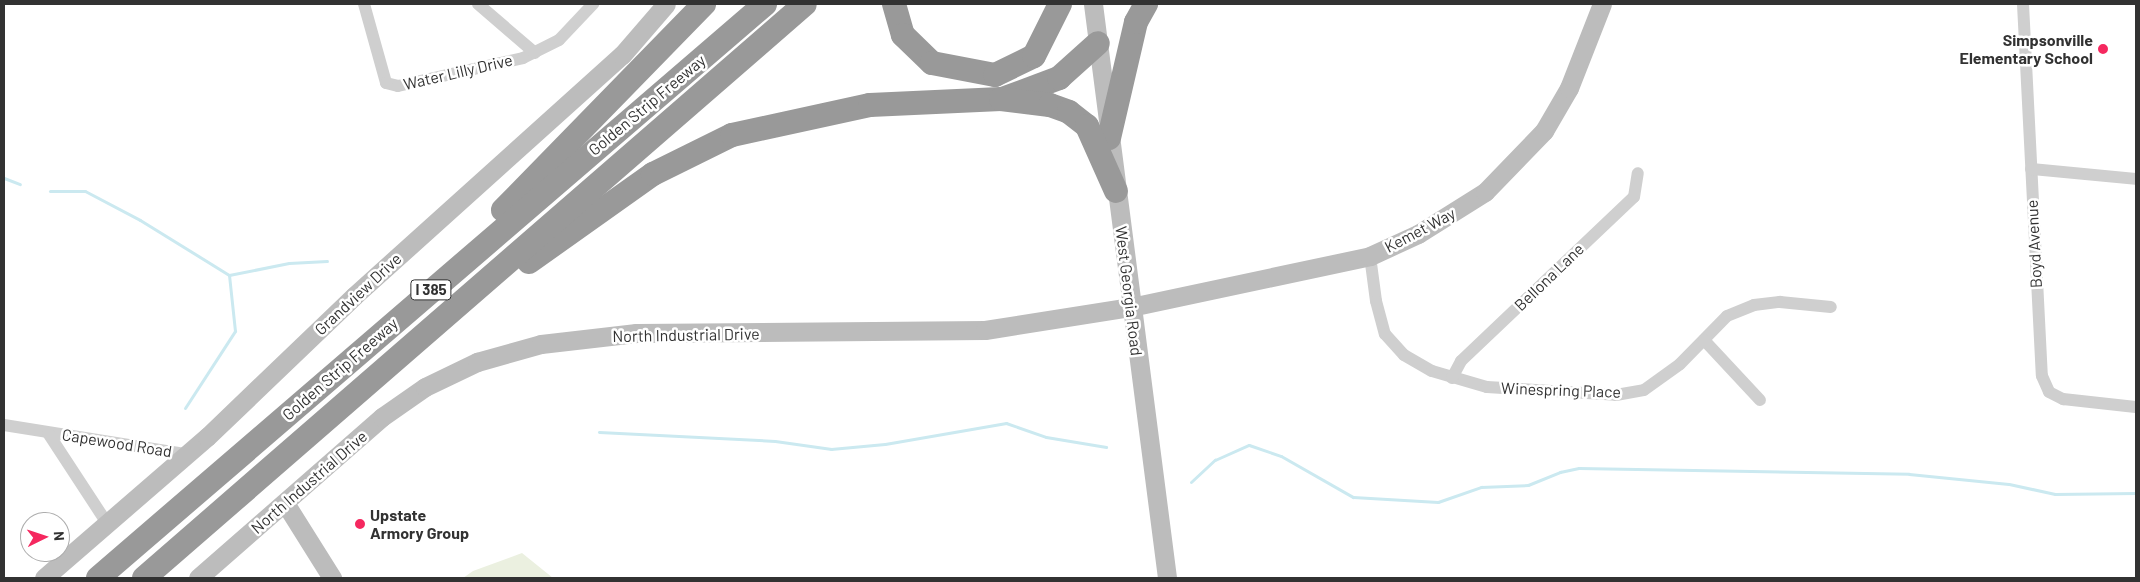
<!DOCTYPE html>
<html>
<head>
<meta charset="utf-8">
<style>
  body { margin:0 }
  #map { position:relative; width:2140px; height:582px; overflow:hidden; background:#fff; font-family:Barlow,sans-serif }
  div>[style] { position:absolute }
  .green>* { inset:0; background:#ebf0e0 }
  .stream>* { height:3px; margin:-1.5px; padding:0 1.5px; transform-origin:1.5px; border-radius:1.5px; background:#cbe9f0 }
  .street>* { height:12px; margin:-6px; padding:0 6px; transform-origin:6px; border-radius:6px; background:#cfcfcf }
  .secondary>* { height:19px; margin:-9.5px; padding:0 9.5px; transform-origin:9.5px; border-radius:9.5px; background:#bcbcbc }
  .highway>* { height:24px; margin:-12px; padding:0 12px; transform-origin:12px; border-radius:12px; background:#999 }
  .dots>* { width:14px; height:14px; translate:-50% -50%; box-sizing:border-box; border:2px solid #fff; border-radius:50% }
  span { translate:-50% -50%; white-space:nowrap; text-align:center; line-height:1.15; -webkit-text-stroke:5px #fff; paint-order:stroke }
  .shield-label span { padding:1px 4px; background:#fff; border:1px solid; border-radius:4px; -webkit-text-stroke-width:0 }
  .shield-label { font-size:15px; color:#323232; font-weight:700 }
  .poi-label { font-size:16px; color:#323232; font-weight:700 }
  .right { translate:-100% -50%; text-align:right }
  .left { translate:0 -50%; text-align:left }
  .street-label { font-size:16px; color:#323232 }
  .frame { position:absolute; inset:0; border:5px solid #323232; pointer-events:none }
  .north { position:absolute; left:20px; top:512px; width:50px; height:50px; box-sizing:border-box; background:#fff; border:1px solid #adadad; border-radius:50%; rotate:86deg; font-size:14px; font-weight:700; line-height:20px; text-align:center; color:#323232 }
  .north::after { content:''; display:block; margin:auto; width:18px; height:22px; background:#f5285f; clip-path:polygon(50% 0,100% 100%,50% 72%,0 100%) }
</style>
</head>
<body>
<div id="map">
  <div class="green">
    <i style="clip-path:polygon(522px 553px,553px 578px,463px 578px,473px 571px)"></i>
  </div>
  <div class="stream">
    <i style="left:4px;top:178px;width:17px;rotate:21deg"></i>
    <i style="left:50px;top:191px;width:35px"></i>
    <i style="left:85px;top:191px;width:62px;rotate:27.8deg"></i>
    <i style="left:140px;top:220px;width:105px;rotate:31.7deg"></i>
    <i style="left:229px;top:275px;width:61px;rotate:-11.3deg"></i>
    <i style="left:289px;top:263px;width:38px;rotate:-3deg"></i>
    <i style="left:185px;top:408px;width:92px;rotate:-57deg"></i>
    <i style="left:235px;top:331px;width:56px;rotate:-96.1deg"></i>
    <i style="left:599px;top:432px;width:176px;rotate:2.9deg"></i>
    <i style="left:775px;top:441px;width:57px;rotate:8.1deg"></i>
    <i style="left:831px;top:449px;width:54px;rotate:-5.3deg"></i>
    <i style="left:885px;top:444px;width:123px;rotate:-9.8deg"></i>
    <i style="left:1006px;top:423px;width:42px;rotate:19.3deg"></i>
    <i style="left:1046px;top:437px;width:61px;rotate:9.5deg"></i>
    <i style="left:1191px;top:482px;width:33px;rotate:-43deg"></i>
    <i style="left:1215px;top:460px;width:37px;rotate:-24deg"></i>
    <i style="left:1249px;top:445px;width:34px;rotate:19deg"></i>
    <i style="left:1281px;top:456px;width:83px;rotate:29.7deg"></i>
    <i style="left:1353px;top:497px;width:85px;rotate:3.4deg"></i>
    <i style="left:1438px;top:502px;width:46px;rotate:-19.2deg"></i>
    <i style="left:1481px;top:487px;width:47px;rotate:-2.4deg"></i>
    <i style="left:1528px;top:485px;width:35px;rotate:-22deg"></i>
    <i style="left:1560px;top:472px;width:19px;rotate:-12deg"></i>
    <i style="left:1579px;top:468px;width:330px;rotate:1deg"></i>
    <i style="left:1909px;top:474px;width:100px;rotate:5.7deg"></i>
    <i style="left:2009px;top:484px;width:47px;rotate:12.3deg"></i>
    <i style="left:2055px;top:494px;width:81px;rotate:-0.7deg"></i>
  </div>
  <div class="street">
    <i style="left:364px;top:4px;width:82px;rotate:74.4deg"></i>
    <i style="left:386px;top:83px;width:12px;rotate:14deg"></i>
    <i style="left:398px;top:86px;width:128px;rotate:-12.6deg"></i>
    <i style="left:523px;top:58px;width:40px;rotate:-26.6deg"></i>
    <i style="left:559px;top:40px;width:50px;rotate:-46.6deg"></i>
    <i style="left:478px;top:4px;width:75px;rotate:40.7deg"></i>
    <i style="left:2023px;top:4px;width:372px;rotate:87.1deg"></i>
    <i style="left:2042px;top:376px;width:17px;rotate:66deg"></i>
    <i style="left:2049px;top:392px;width:16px;rotate:27deg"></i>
    <i style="left:2063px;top:399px;width:73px;rotate:6.3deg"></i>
    <i style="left:2031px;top:169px;width:105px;rotate:5.4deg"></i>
    <i style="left:1370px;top:256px;width:45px;rotate:82.4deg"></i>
    <i style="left:1376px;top:301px;width:34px;rotate:75deg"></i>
    <i style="left:1385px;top:334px;width:28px;rotate:48deg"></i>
    <i style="left:1404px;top:355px;width:32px;rotate:30deg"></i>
    <i style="left:1432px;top:371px;width:57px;rotate:16.2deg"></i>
    <i style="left:1487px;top:387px;width:129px;rotate:3.5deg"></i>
    <i style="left:1616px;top:395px;width:28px;rotate:-10deg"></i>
    <i style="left:1644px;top:390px;width:44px;rotate:-35.8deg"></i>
    <i style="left:1680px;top:364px;width:67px;rotate:-45.6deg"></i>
    <i style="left:1727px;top:316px;width:29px;rotate:-22deg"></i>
    <i style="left:1754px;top:305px;width:26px;rotate:-7deg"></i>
    <i style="left:1780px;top:302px;width:51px;rotate:5.6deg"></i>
    <i style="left:1704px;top:340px;width:82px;rotate:47deg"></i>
    <i style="left:1452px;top:378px;width:19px;rotate:-62deg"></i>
    <i style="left:1461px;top:361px;width:238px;rotate:-43.5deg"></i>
    <i style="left:1634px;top:197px;width:24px;rotate:-81deg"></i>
    <i style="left:4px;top:425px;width:183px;rotate:9.1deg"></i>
    <i style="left:48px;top:433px;width:108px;rotate:56.8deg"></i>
  </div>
  <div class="secondary">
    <i style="left:1093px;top:4px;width:579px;rotate:82.65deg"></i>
    <i style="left:285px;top:503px;width:89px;rotate:57.9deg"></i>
    <i style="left:44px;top:578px;width:216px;rotate:-40.9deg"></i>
    <i style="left:207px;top:437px;width:204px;rotate:-43.8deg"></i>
    <i style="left:354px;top:296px;width:360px;rotate:-42deg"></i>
    <i style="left:622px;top:55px;width:67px;rotate:-49.2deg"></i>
    <i style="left:198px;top:578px;width:244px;rotate:-41.2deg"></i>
    <i style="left:382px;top:417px;width:52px;rotate:-34.9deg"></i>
    <i style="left:425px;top:387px;width:58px;rotate:-25.7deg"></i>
    <i style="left:477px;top:362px;width:66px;rotate:-15.7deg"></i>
    <i style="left:541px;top:344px;width:96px;rotate:-6.6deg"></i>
    <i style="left:636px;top:333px;width:349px;rotate:-0.5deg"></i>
    <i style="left:985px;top:330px;width:148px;rotate:-9deg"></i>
    <i style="left:1131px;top:307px;width:244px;rotate:-12deg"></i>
    <i style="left:1370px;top:256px;width:53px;rotate:-24.6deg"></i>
    <i style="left:1418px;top:234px;width:79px;rotate:-32.1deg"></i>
    <i style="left:1485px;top:192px;width:85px;rotate:-46deg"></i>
    <i style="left:1544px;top:131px;width:50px;rotate:-59.8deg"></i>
    <i style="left:1569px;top:88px;width:90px;rotate:-68.6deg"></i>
  </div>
  <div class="highway">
    <i style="left:894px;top:4px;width:32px;rotate:74deg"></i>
    <i style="left:903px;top:35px;width:40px;rotate:44deg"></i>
    <i style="left:932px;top:63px;width:64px;rotate:10.8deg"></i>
    <i style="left:995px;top:75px;width:43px;rotate:-26deg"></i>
    <i style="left:1034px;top:56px;width:58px;rotate:-63.4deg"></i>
    <i style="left:1005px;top:98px;width:58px;rotate:-20.3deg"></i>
    <i style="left:1059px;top:78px;width:52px;rotate:-41.9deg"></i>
    <i style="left:1109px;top:138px;width:119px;rotate:-76.9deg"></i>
    <i style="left:1136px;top:22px;width:21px;rotate:-61deg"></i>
    <i style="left:503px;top:210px;width:288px;rotate:-45.7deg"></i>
    <i style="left:529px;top:262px;width:152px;rotate:-35.4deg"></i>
    <i style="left:653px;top:174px;width:88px;rotate:-26.3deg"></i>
    <i style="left:732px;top:135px;width:141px;rotate:-12.3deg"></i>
    <i style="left:870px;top:105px;width:131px;rotate:-2.6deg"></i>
    <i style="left:1001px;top:99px;width:49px;rotate:7deg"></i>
    <i style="left:1050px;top:105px;width:20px;rotate:20deg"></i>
    <i style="left:1069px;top:112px;width:23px;rotate:38deg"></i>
    <i style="left:1087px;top:126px;width:71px;rotate:66deg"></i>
    <i style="left:98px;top:578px;width:880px;rotate:-40.71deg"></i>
    <i style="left:144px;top:578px;width:875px;rotate:-40.97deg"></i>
  </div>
  <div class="dots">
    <i style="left:2103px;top:49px;background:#f5285f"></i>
    <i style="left:360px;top:524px;background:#f5285f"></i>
  </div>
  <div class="shield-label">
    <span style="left:431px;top:290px">I 385</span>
  </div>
  <div class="poi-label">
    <span class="right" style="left:2093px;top:49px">Simpsonville<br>Elementary School</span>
    <span class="left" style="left:370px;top:524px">Upstate<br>Armory Group</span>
  </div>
  <div class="street-label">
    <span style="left:458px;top:72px;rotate:-13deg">Water Lilly Drive</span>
    <span style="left:647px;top:105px;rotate:-40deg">Golden Strip Freeway</span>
    <span style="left:1420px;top:230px;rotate:-28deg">Kemet Way</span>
    <span style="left:2034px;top:244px;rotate:-93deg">Boyd Avenue</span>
    <span style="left:1549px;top:277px;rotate:-44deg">Bellona Lane</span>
    <span style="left:1129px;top:291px;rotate:83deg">West Georgia Road</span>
    <span style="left:358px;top:294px;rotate:-43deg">Grandview Drive</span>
    <span style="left:686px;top:335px;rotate:-1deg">North Industrial Drive</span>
    <span style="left:340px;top:369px;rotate:-41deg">Golden Strip Freeway</span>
    <span style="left:1561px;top:390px;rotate:2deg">Winespring Place</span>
    <span style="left:117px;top:443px;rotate:9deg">Capewood Road</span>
    <span style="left:309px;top:482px;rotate:-41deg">North Industrial Drive</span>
  </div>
  <div class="frame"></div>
  <div class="north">N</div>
</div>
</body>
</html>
